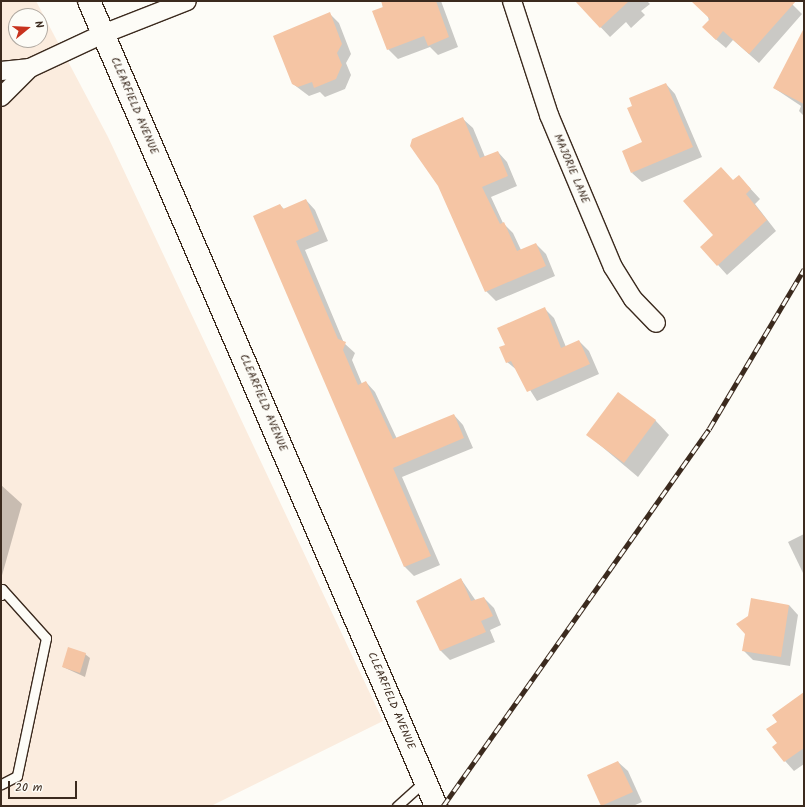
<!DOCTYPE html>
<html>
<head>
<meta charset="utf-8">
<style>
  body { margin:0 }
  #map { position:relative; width:805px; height:807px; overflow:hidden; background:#fdfcf7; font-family:Kalam,sans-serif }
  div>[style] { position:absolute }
  .built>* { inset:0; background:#fbecde }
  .shadow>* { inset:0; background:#0003 }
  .building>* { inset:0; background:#f5c5a4 }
  .roads { filter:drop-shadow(1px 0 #3b2a1e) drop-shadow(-1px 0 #3b2a1e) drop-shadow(0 1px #3b2a1e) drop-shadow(0 -1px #3b2a1e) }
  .service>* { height:9px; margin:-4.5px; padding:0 4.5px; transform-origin:4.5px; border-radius:4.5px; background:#fdfcf7 }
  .minor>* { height:18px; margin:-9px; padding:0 9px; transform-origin:9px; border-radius:9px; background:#fdfcf7 }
  .tertiary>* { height:22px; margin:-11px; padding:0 11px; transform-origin:11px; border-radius:11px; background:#fdfcf7 }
  .rail>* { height:4.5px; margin-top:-2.25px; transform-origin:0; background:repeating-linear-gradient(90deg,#fdfcf7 0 9px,#3b2a1e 0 18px); box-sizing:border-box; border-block:1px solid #3b2a1e }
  span { translate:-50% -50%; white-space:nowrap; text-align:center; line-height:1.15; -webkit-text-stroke:4px #fdfcf7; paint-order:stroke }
  .street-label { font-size:11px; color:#3b2a1e }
  .frame { position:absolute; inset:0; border:2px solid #3b2a1e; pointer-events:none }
  .north { position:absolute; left:8px; top:8px; width:40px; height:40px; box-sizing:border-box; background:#fdfcf7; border:1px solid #afa8a0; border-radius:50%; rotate:72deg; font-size:11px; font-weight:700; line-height:16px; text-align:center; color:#3b2a1e }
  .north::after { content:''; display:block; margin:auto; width:14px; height:18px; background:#c8321e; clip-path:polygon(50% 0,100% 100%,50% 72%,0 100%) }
  .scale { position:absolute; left:8px; top:781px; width:69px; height:18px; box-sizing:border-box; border:2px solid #3b2a1e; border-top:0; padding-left:5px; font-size:12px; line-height:14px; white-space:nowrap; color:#3b2a1e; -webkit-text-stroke:3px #fdfcf7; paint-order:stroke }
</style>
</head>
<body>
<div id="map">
  <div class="built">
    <i style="clip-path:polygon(evenodd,1px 1px,36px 1px,108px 137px,383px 721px,211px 806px,1px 806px,1px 1px,16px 16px,40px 16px,40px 40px,16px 40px,16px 16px)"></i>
  </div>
  <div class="shadow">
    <i style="clip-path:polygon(382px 1px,441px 1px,458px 47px,438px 55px,430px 47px,398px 59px,388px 49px)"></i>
    <i style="clip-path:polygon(576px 1px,647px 1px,650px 4px,641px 11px,645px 15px,631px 28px,626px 22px,610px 37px)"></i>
    <i style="clip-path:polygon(704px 1px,789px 1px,802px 14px,759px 63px,733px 40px,726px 48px,713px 37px)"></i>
    <i style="clip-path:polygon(330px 14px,339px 23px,351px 54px,346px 63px,351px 75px,345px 89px,325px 97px,320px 92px,309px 96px,293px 84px)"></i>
    <i style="clip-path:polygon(804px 30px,804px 116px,799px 111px,801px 106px,774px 88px)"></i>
    <i style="clip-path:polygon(666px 84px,675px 94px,702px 157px,642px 182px,632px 173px,644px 143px,633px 106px)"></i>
    <i style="clip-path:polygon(463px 119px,473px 128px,485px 157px,498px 152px,507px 162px,517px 186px,491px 197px,503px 223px,513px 233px,521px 250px,536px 244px,546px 254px,555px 276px,496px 301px,486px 291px)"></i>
    <i style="clip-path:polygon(748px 186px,760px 199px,755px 204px,776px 231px,727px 275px,718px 265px,714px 235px)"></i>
    <i style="clip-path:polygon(306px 200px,315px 210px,328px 241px,305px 250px,344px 343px,355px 353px,352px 360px,362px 384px,366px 382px,375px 392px,397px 439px,454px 415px,463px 425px,473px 448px,402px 477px,440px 565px,414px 576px,405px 567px,254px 216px,280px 205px,285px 210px)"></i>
    <i style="clip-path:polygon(544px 308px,554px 318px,566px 347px,579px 341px,589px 351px,599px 374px,537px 401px,518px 371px,507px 362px)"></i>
    <i style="clip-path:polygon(655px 420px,669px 435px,638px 477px,588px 435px)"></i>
    <i style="clip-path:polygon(1px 485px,22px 504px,1px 579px)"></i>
    <i style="clip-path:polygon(804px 534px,804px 575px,788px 542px)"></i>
    <i style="clip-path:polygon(461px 579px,476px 601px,484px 598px,494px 608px,501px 625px,490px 630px,495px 642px,450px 660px,441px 651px,418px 602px)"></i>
    <i style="clip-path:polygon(789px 605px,798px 615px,790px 666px,753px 660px,743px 650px)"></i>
    <i style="clip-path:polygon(85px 654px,90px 658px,85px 677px,63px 667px)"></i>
    <i style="clip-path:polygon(804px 695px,804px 764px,794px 771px,785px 761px,778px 744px,778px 722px)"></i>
    <i style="clip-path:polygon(618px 762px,628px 771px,642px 802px,633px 806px,602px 806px,588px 776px)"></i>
  </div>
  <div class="building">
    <i style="clip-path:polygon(381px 1px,436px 1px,449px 37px,428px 46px,424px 36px,387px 50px,372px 11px,383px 7px)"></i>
    <i style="clip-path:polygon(575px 1px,629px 1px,600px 28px)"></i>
    <i style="clip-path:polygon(691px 1px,796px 1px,749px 54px,723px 31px,716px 40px,702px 27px,710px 19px)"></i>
    <i style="clip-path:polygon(330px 12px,342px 44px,337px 53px,342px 65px,336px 79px,314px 88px,312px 82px,298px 87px,292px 84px,273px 36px)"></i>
    <i style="clip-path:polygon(804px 28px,804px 104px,773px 88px)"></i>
    <i style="clip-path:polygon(666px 83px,693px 147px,631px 173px,622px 151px,642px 142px,627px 108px,632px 106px,629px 98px)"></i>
    <i style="clip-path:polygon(463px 117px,480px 158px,498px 151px,508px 176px,482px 187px,500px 224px,504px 222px,517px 251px,536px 243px,546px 266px,485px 292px,438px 186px,410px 146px,412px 139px)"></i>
    <i style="clip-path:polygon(721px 167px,733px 180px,739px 175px,751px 189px,746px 194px,767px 220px,717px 266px,700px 247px,713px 235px,683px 201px)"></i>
    <i style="clip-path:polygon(306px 199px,319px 231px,296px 241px,338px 339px,346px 342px,343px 350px,358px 385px,366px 381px,393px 439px,454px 414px,464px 438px,393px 468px,431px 556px,404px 567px,253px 216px,280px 204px,283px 209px)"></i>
    <i style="clip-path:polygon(545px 307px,561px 348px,579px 340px,590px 364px,527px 392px,511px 361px,506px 363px,499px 347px,505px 345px,497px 328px)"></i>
    <i style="clip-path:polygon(618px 392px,656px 420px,624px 463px,586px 435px)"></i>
    <i style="clip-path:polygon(461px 578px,471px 601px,484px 597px,493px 616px,481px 621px,486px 632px,440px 651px,416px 601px)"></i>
    <i style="clip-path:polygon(751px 598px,789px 605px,781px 657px,742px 651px,745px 634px,736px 624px,748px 616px)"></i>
    <i style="clip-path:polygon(68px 647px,86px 653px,80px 673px,62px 667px)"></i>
    <i style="clip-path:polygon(804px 692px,804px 748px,784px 762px,772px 747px,777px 743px,766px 729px,777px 722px,772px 715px)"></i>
    <i style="clip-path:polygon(618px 761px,633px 792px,601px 806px,587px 775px)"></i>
  </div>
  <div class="roads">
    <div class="service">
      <i style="left:1px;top:595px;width:6px;rotate:-81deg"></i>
      <i style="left:2px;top:589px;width:66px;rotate:48.1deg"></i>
      <i style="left:46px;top:638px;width:141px;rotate:101.9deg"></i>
      <i style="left:17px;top:776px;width:18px;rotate:153deg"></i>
      <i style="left:397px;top:806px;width:38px;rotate:-42deg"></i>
    </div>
    <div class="minor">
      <i style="left:512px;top:1px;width:120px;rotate:72deg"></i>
      <i style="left:549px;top:115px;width:165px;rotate:67.2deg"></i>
      <i style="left:613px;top:267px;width:38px;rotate:58deg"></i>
      <i style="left:633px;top:299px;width:33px;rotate:46deg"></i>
      <i style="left:1px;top:71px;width:29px;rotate:-6deg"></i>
      <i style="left:30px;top:68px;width:81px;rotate:-25deg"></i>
      <i style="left:103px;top:34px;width:90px;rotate:-21.4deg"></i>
      <i style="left:1px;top:97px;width:41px;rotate:-45deg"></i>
    </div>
    <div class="tertiary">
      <i style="left:89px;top:1px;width:877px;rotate:66.68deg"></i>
    </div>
  </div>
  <div class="rail">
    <i style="left:443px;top:806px;width:461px;rotate:-54.8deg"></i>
    <i style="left:709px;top:429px;width:186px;rotate:-59.3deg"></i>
  </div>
  <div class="street-label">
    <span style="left:134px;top:106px;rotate:67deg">CLEARFIELD AVENUE</span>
    <span style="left:571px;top:169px;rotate:67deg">MAJORIE LANE</span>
    <span style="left:263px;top:403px;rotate:67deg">CLEARFIELD AVENUE</span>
    <span style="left:391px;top:701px;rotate:67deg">CLEARFIELD AVENUE</span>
  </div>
  <div class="frame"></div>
  <div class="north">N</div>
  <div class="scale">20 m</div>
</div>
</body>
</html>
